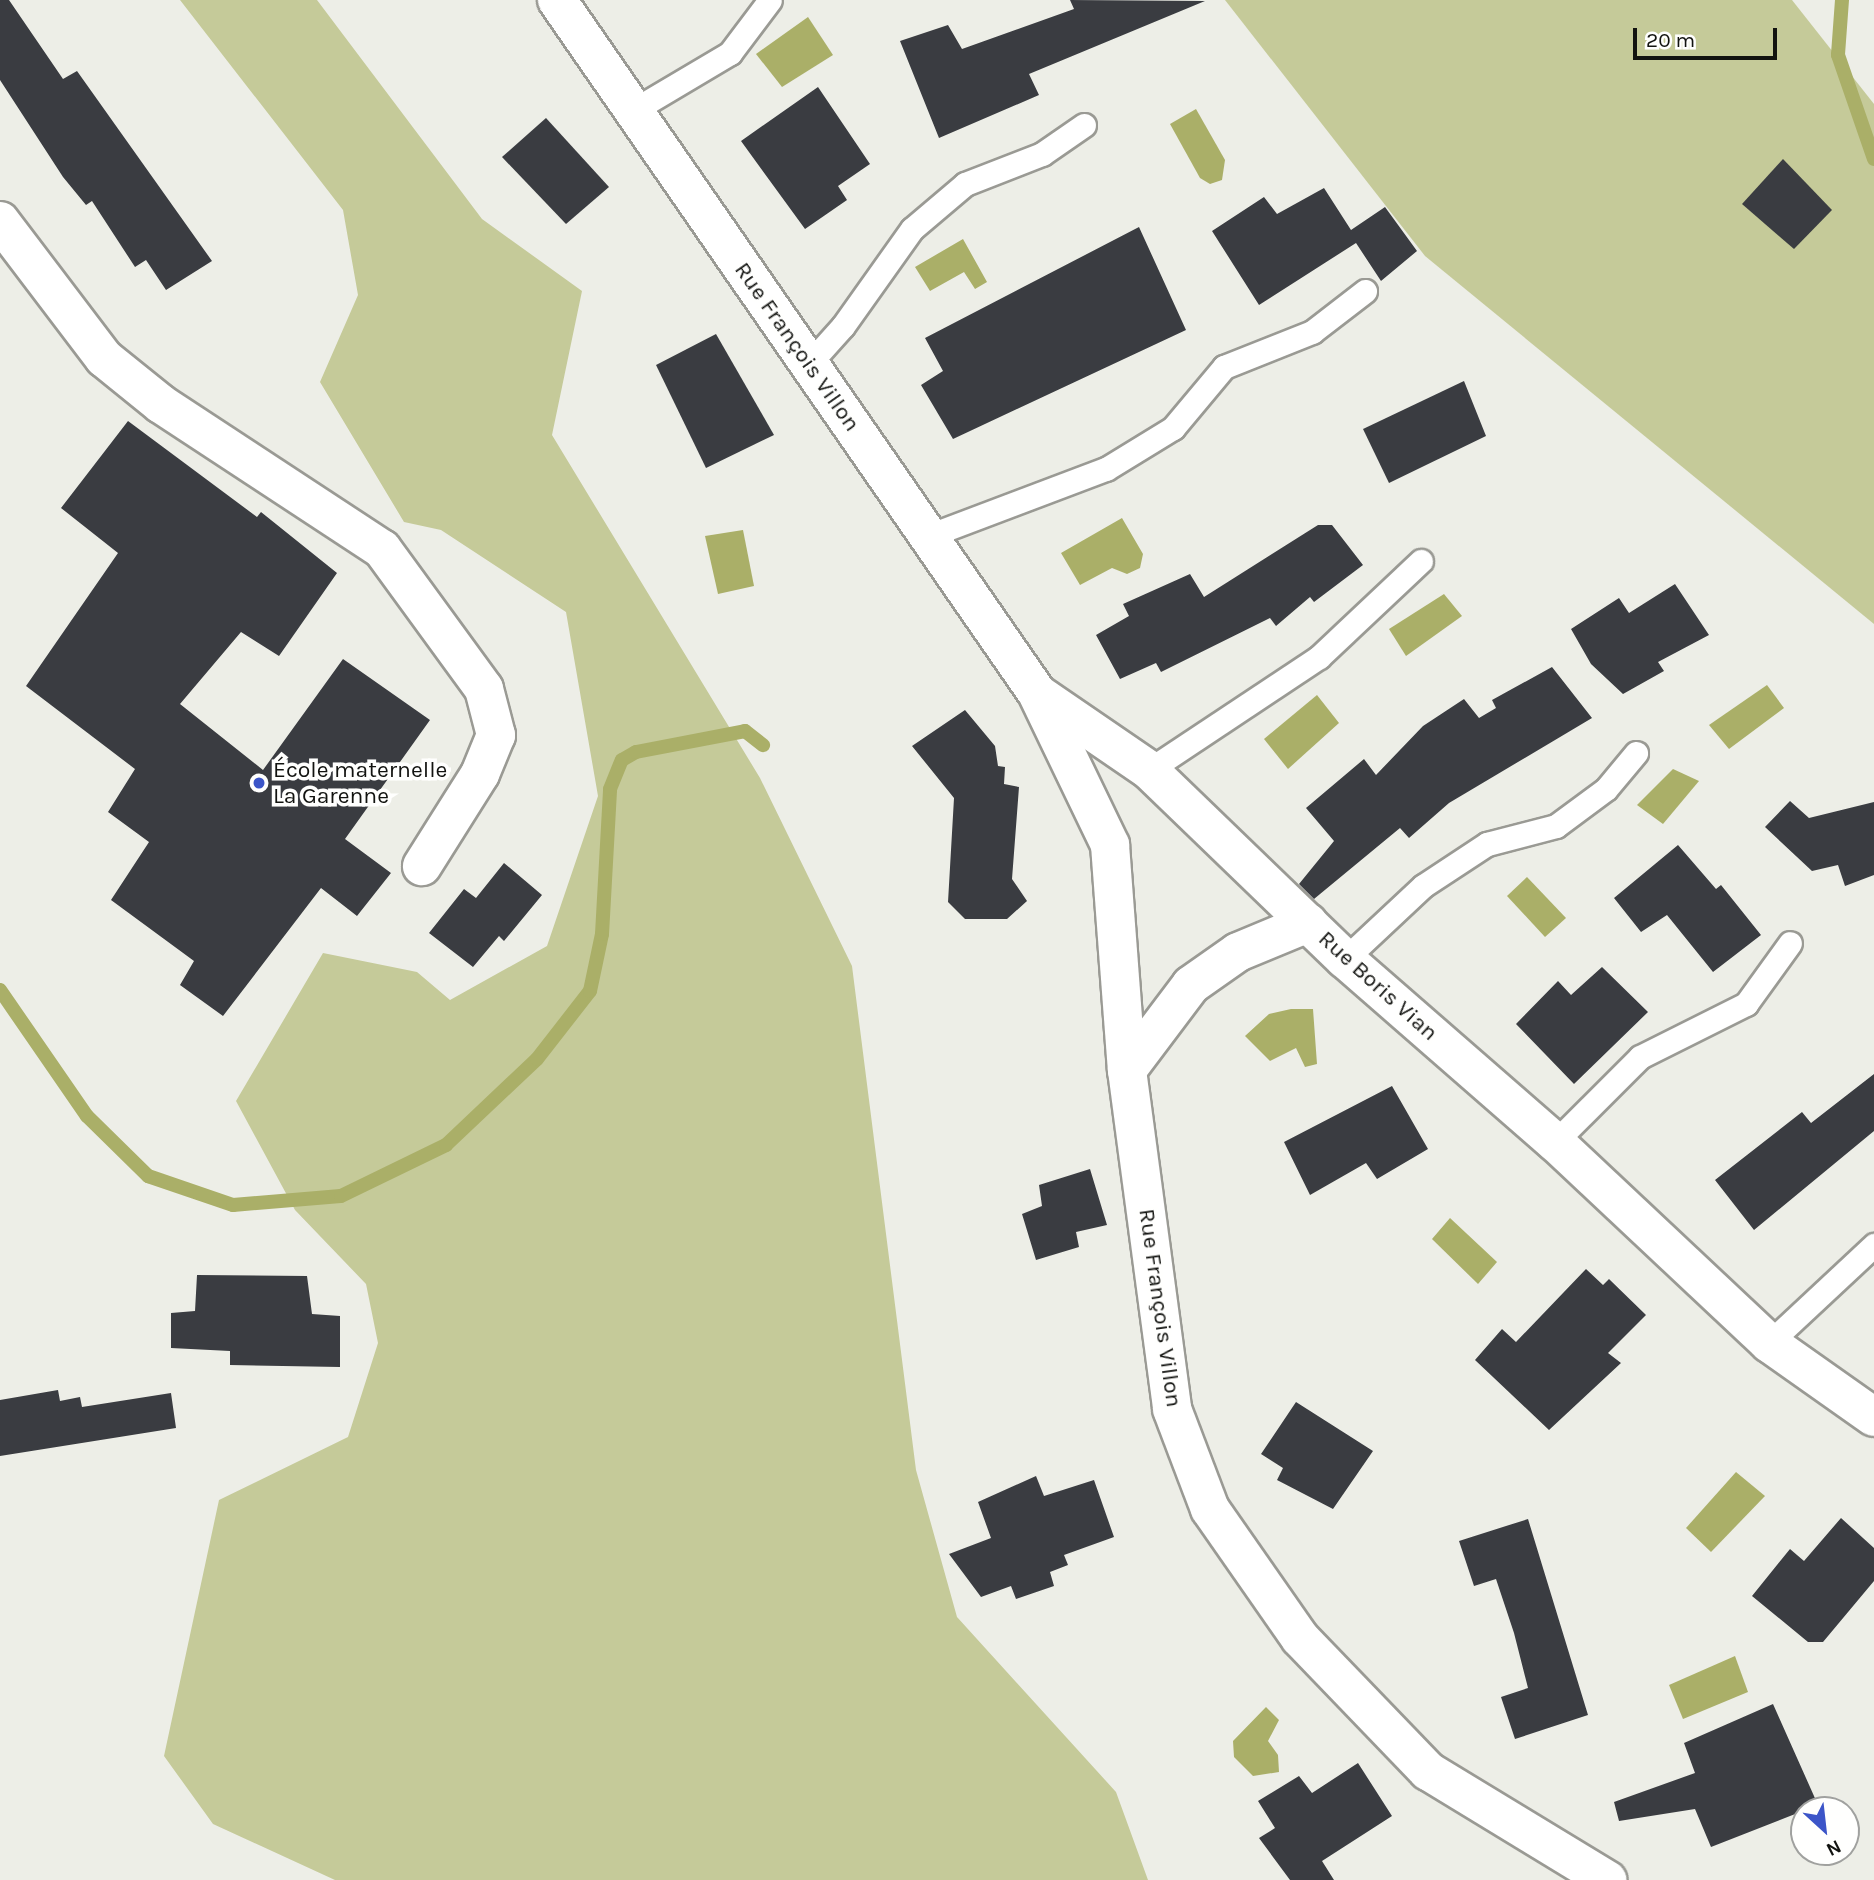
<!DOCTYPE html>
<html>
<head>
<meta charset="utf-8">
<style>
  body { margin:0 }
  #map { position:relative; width:1874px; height:1880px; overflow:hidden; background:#edeee7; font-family:Karla,sans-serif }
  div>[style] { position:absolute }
  .green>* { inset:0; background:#c5ca99 }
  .water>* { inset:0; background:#aaaf68 }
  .stream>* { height:14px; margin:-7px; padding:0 7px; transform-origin:7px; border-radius:7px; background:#aaaf68 }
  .building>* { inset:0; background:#3a3c41 }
  .roads { filter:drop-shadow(2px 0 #9a9a94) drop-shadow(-2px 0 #9a9a94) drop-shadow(0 2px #9a9a94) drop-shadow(0 -2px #9a9a94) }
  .service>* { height:23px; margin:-11.5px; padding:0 11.5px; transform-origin:11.5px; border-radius:11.5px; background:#fff }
  .minor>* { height:38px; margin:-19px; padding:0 19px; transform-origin:19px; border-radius:19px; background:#fff }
  .dots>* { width:19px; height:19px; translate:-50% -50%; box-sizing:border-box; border:4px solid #fffffe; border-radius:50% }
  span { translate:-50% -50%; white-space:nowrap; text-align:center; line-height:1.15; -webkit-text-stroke:7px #fffffe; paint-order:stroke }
  .street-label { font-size:23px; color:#121310 }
  .poi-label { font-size:23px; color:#121310 }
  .left { translate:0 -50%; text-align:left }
  .north { position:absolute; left:1790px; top:1796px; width:70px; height:70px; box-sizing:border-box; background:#fffffe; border:2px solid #a0a19f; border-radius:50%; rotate:153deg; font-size:19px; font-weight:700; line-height:28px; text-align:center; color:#121310 }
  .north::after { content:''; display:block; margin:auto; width:24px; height:32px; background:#3c55c8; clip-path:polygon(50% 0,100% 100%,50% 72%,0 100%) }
  .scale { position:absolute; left:1633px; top:28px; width:144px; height:32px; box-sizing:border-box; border:4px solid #121310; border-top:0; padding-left:9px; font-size:21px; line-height:24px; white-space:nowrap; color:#121310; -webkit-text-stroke:5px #fffffe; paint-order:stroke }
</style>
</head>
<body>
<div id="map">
  <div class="green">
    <i style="clip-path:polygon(180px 0,317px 0,482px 219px,582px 291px,552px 435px,760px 778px,852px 966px,916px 1470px,957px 1617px,1116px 1792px,1148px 1880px,335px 1880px,213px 1824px,164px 1756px,219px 1500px,348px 1437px,378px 1343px,366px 1284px,295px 1210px,236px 1101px,323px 953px,417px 972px,450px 1000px,547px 946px,598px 796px,566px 612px,441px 530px,404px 522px,320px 382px,358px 295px,343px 210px)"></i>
    <i style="clip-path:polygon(1225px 0,1792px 0,1874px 104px,1874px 624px,1425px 256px)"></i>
  </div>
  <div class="water">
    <i style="clip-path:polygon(808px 17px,833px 55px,782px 87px,756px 54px)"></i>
    <i style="clip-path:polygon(1196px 109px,1225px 160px,1222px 180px,1210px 184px,1200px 178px,1170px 124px)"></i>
    <i style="clip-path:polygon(963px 239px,987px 282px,975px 289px,964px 272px,930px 291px,915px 267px)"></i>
    <i style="clip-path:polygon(1122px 518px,1143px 554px,1140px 568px,1127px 574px,1112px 568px,1080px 585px,1061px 553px)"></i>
    <i style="clip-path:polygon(743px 530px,754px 586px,718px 594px,705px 536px)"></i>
    <i style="clip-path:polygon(1444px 594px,1462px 616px,1406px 656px,1389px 629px)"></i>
    <i style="clip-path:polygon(1767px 685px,1784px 708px,1729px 749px,1709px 725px)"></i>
    <i style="clip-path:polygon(1317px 695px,1339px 723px,1288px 769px,1264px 739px)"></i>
    <i style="clip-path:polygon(1673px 769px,1699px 781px,1663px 824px,1637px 805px)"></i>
    <i style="clip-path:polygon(1527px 877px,1566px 918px,1545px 937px,1507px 896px)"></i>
    <i style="clip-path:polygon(1291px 1009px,1313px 1009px,1317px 1064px,1305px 1067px,1296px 1048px,1270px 1061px,1245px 1036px,1269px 1014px)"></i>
    <i style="clip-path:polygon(1450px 1218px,1497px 1262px,1478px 1284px,1432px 1239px)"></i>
    <i style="clip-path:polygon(1736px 1472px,1765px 1496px,1711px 1552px,1686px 1528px)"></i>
    <i style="clip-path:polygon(1735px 1656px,1748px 1692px,1683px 1719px,1669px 1685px)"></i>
    <i style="clip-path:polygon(1266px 1707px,1279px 1720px,1268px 1741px,1278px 1755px,1279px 1772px,1253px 1776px,1234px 1757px,1233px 1741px)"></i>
  </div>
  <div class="stream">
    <i style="left:1842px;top:0;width:55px;rotate:94.2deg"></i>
    <i style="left:1838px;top:55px;width:110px;rotate:70.9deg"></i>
    <i style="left:0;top:990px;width:153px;rotate:55.4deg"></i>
    <i style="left:87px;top:1116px;width:86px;rotate:44.5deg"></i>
    <i style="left:148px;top:1176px;width:90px;rotate:18.8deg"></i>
    <i style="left:233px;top:1205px;width:108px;rotate:-4.8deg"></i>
    <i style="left:341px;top:1196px;width:117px;rotate:-25.9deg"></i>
    <i style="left:446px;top:1145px;width:125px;rotate:-43.4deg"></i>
    <i style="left:537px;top:1059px;width:86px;rotate:-52.1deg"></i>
    <i style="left:590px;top:991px;width:58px;rotate:-78.1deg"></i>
    <i style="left:602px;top:934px;width:145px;rotate:-86.8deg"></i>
    <i style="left:610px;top:789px;width:31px;rotate:-68deg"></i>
    <i style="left:622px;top:760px;width:16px;rotate:-30deg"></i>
    <i style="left:636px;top:752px;width:111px;rotate:-10.9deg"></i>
    <i style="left:745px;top:731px;width:23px;rotate:38deg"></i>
  </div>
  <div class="building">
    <i style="clip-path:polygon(0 0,9px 0,63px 79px,77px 71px,212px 261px,166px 290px,146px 260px,135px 267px,92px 201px,86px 205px,63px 177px,0 80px)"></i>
    <i style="clip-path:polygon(1070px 0,1205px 1px,1029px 74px,1039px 95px,939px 138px,900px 41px,948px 25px,962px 49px,1074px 9px)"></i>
    <i style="clip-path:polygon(818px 87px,870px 164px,838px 186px,847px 200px,805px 229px,741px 141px)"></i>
    <i style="clip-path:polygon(546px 118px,609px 187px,566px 224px,502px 157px)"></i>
    <i style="clip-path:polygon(1783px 159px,1832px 210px,1794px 249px,1742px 204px)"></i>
    <i style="clip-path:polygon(1324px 188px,1351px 230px,1385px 207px,1417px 251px,1381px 281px,1356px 243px,1259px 305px,1212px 231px,1264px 197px,1277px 214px)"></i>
    <i style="clip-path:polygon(1139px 227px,1186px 330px,953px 439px,921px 385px,943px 371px,925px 338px)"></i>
    <i style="clip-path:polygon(716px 334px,774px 435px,706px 468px,656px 365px)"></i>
    <i style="clip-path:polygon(1464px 381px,1486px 436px,1389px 483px,1363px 429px)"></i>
    <i style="clip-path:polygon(128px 421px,257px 517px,261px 512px,337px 573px,279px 656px,241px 632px,180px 704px,263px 770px,343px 659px,430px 720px,345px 839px,391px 873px,357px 916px,321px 888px,223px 1016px,180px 985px,194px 961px,111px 900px,149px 842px,108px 812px,135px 769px,26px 686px,118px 553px,61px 508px)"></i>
    <i style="clip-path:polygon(1318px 525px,1332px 525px,1363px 565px,1314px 602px,1310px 597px,1276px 626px,1270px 618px,1161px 672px,1156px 663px,1120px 679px,1096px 635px,1129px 616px,1123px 604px,1190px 574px,1204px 597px)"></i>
    <i style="clip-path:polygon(1675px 584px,1709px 635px,1658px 662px,1664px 671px,1623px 694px,1591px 664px,1571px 629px,1619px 598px,1629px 613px)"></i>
    <i style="clip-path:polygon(1552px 667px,1592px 718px,1449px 803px,1409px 838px,1400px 828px,1314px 899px,1299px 884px,1334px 841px,1306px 808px,1364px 759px,1376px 775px,1423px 726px,1464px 699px,1479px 718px,1496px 708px,1492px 700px)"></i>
    <i style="clip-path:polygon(965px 710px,995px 746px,998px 766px,1005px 767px,1004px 784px,1019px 787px,1012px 879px,1027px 901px,1007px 919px,965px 919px,948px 902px,954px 798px,912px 746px)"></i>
    <i style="clip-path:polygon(1790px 801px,1809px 818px,1874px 802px,1874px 875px,1845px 886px,1838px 865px,1812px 871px,1765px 827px)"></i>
    <i style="clip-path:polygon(1678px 845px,1716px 889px,1721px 885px,1761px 935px,1713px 972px,1667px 915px,1641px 932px,1614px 898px)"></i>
    <i style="clip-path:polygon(504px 863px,542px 895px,504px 941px,499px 936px,473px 967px,429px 933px,464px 889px,476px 898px)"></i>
    <i style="clip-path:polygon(1602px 967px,1648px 1012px,1574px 1084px,1516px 1024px,1558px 981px,1571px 995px)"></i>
    <i style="clip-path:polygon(1874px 1074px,1874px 1131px,1754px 1230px,1715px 1180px,1802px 1112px,1811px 1123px)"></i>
    <i style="clip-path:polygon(1392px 1086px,1428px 1149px,1377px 1179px,1366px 1163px,1310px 1195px,1284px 1142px)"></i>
    <i style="clip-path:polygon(1090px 1169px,1107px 1225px,1076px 1232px,1079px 1247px,1036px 1260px,1022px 1214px,1042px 1206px,1039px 1185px)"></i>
    <i style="clip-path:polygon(1586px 1269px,1603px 1285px,1609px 1279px,1646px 1315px,1608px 1353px,1621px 1363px,1549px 1430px,1475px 1360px,1502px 1329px,1516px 1342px)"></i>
    <i style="clip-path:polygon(197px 1275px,307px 1276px,312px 1314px,340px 1316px,340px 1367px,230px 1365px,230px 1351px,171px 1348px,171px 1313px,195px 1311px)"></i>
    <i style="clip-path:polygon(58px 1390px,60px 1401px,80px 1397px,82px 1407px,171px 1393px,176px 1428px,0 1456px,0 1400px)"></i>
    <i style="clip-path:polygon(1296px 1402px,1373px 1451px,1333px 1509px,1277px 1480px,1283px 1468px,1261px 1454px)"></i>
    <i style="clip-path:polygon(1036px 1476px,1044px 1496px,1094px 1480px,1114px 1537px,1064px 1555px,1068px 1565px,1050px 1572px,1054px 1586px,1016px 1599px,1011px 1586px,981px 1597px,949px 1554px,991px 1538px,978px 1502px)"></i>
    <i style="clip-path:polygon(1841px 1518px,1874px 1548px,1874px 1581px,1823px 1642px,1808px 1642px,1752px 1596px,1790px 1549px,1804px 1561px)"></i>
    <i style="clip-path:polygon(1528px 1519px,1588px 1715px,1515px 1739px,1501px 1697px,1528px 1688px,1514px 1633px,1496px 1579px,1474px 1586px,1459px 1541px)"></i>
    <i style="clip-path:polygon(1773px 1704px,1818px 1805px,1711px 1847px,1695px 1809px,1619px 1821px,1614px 1802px,1695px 1773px,1684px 1743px)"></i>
    <i style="clip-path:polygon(1358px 1763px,1392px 1816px,1322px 1861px,1334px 1880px,1290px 1880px,1259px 1838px,1275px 1828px,1258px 1801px,1299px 1776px,1312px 1793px)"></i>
  </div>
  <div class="roads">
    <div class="service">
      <i style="left:634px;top:110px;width:112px;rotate:-30.7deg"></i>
      <i style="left:730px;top:53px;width:66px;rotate:-53deg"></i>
      <i style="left:808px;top:365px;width:52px;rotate:-48.1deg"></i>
      <i style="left:843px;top:326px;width:119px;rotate:-54.6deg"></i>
      <i style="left:912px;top:229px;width:70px;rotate:-40.3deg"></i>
      <i style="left:965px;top:184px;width:83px;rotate:-21.3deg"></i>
      <i style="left:1042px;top:154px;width:51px;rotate:-34.6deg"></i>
      <i style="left:931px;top:535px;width:187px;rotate:-20.7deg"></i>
      <i style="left:1106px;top:469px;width:79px;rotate:-31.5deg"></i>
      <i style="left:1173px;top:428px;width:80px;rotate:-50.1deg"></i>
      <i style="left:1224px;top:367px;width:95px;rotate:-21.7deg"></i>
      <i style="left:1312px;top:332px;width:67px;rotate:-37.7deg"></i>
      <i style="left:1149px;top:770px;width:204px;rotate:-33.6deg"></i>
      <i style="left:1319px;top:657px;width:140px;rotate:-43.3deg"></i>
      <i style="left:1345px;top:959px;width:107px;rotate:-43.1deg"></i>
      <i style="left:1423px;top:886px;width:77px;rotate:-33.3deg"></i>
      <i style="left:1487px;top:844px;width:71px;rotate:-14.6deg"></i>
      <i style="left:1556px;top:826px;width:62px;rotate:-36.5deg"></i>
      <i style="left:1606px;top:789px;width:47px;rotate:-50.2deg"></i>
      <i style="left:1555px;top:1142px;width:120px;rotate:-45deg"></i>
      <i style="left:1640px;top:1057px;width:119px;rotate:-26.6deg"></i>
      <i style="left:1746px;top:1004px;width:75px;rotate:-54.2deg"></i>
      <i style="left:1769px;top:1343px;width:144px;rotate:-43deg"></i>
    </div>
    <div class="minor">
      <i style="left:557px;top:0;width:843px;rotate:55.29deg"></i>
      <i style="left:1037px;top:693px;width:169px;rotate:64.3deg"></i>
      <i style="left:1110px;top:845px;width:226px;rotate:85.7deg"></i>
      <i style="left:1127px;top:1070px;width:342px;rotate:82.4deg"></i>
      <i style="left:1172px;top:1409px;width:107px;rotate:69.2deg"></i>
      <i style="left:1210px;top:1509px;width:157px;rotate:55.1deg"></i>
      <i style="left:1300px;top:1638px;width:185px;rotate:46.1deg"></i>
      <i style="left:1428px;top:1771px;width:210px;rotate:31.3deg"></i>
      <i style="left:0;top:221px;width:172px;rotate:52.8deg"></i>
      <i style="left:104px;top:358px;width:73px;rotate:38.9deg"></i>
      <i style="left:161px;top:404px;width:264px;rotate:33.3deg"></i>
      <i style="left:382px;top:549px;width:173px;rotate:53.9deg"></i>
      <i style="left:484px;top:689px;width:48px;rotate:75.4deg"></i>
      <i style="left:496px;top:735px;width:42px;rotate:112.3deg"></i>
      <i style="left:480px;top:774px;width:109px;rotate:122.2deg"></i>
      <i style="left:1038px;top:694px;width:135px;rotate:34.4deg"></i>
      <i style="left:1149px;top:770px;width:272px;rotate:44deg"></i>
      <i style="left:1345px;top:959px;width:279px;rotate:41.1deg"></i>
      <i style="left:1555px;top:1142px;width:294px;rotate:43.2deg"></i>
      <i style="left:1769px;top:1343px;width:128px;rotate:35.2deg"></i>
      <i style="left:1127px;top:1070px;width:106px;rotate:-53deg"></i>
      <i style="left:1191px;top:985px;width:57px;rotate:-35.1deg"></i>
      <i style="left:1238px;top:952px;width:76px;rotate:-22.5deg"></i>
    </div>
  </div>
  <div class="dots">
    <i style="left:259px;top:783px;background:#3c55c8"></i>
  </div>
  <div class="street-label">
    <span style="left:797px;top:347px;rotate:55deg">Rue François Villon</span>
    <span style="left:1378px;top:986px;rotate:42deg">Rue Boris Vian</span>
    <span style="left:1160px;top:1308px;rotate:82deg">Rue François Villon</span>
  </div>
  <div class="poi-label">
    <span class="left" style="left:273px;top:783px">École maternelle<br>La Garenne</span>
  </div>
  <div class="north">N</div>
  <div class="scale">20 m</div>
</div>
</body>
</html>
